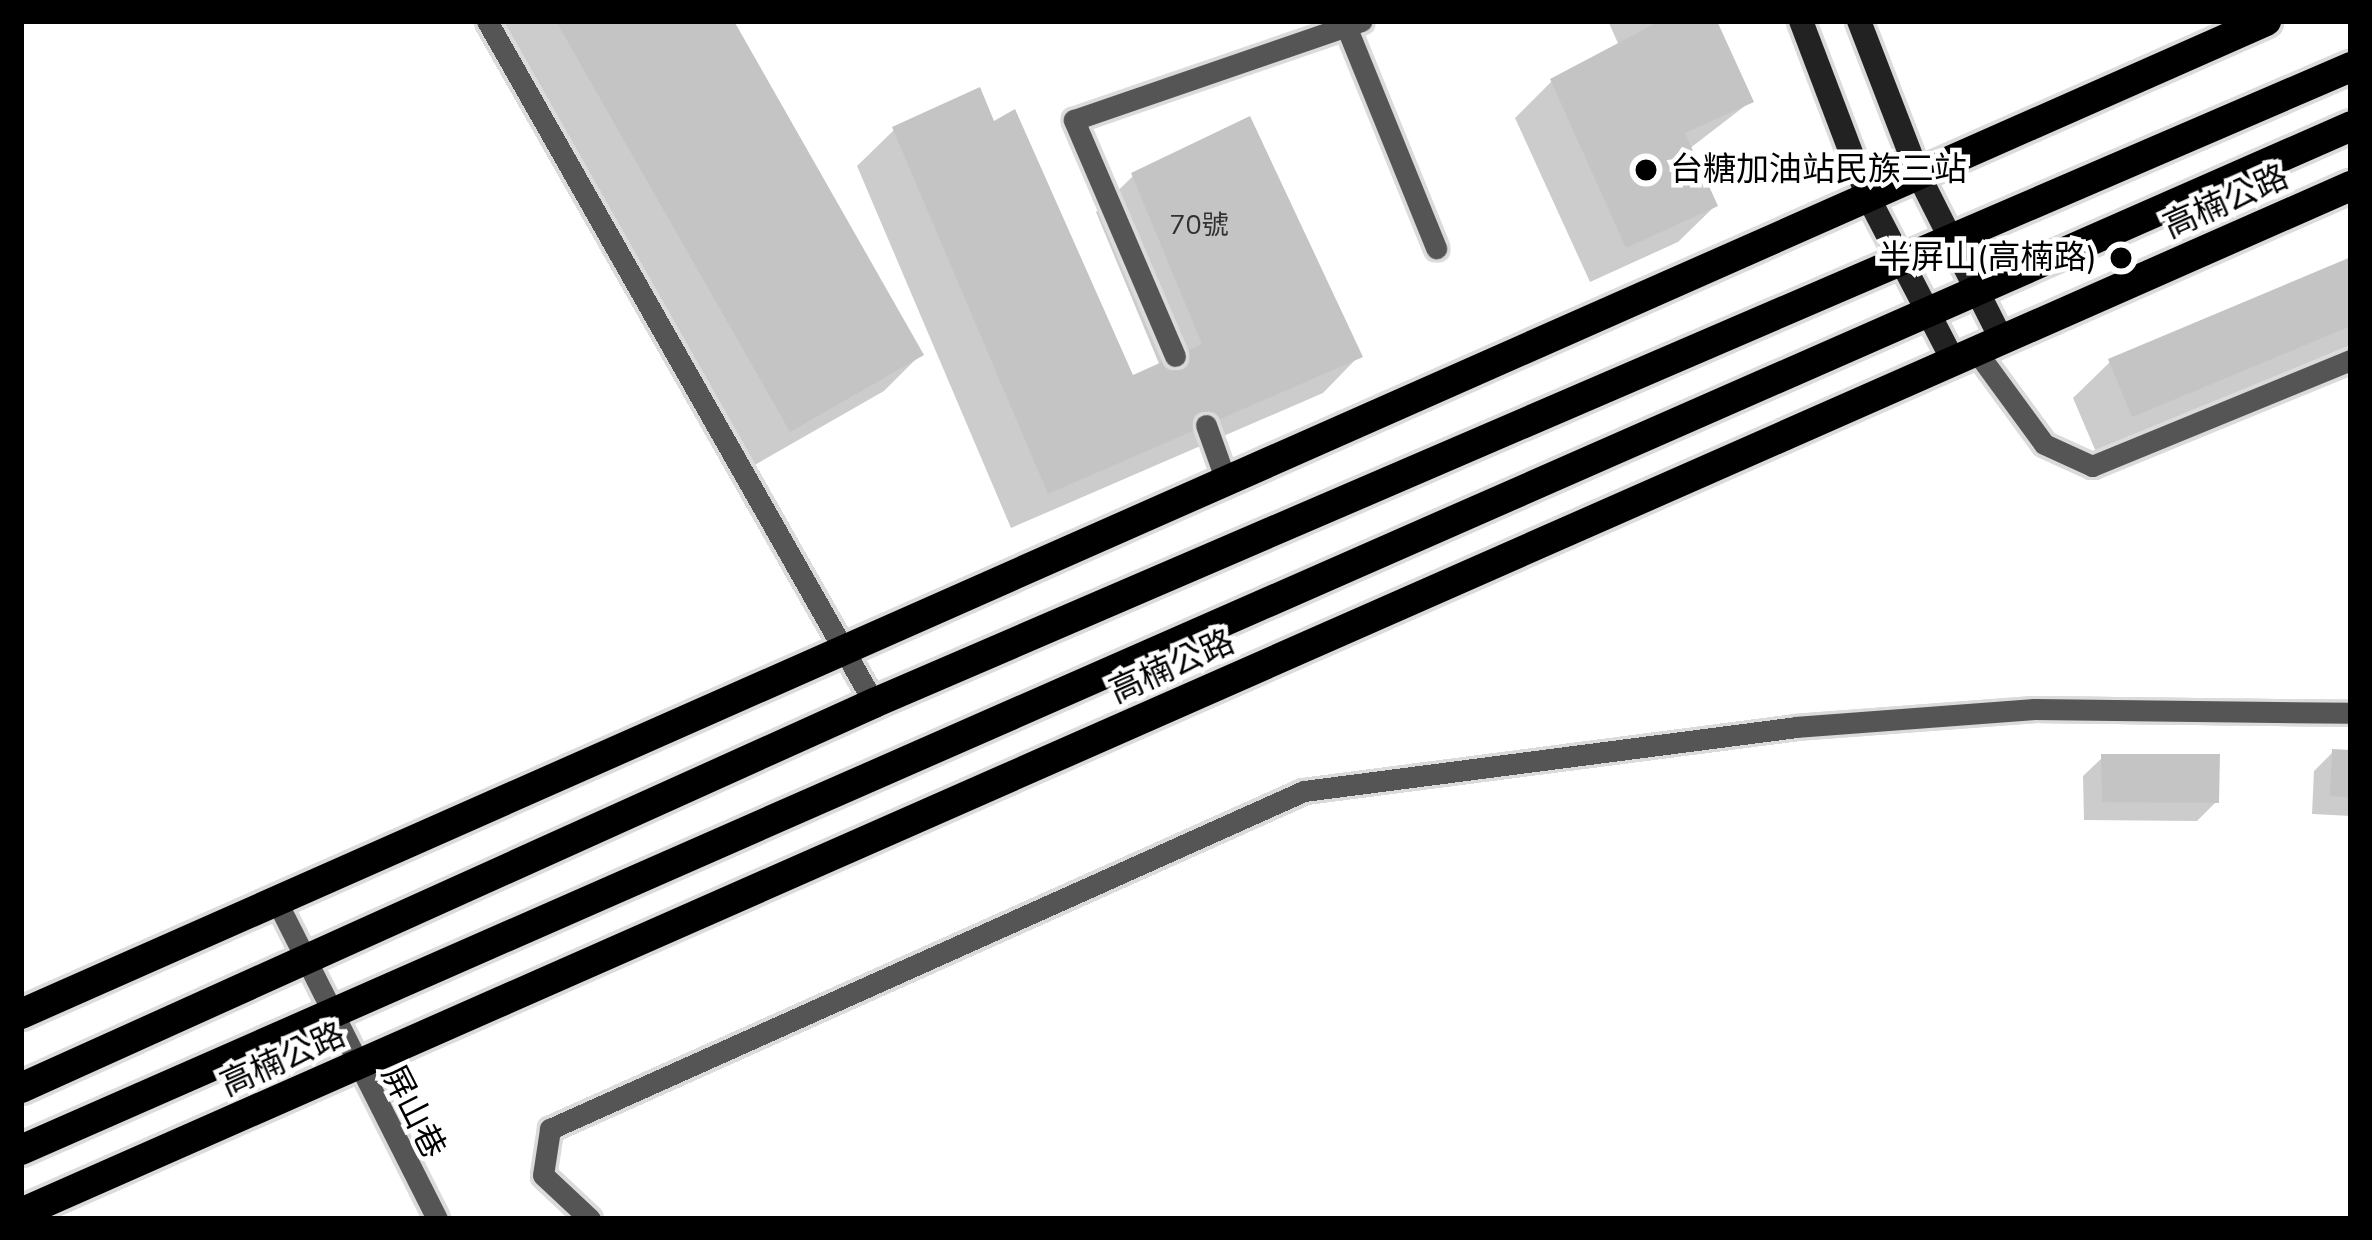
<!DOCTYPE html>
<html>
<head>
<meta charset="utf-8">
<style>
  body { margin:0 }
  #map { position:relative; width:2372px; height:1240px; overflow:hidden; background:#fff; font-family:"Nunito Sans","Noto Sans TC",sans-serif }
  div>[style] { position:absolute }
  .shadow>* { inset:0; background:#0003 }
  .building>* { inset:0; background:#c4c4c4 }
  .roads { filter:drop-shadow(3px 0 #dbdbdb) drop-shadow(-3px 0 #dbdbdb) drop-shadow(0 3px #dbdbdb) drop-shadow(0 -3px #dbdbdb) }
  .lane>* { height:21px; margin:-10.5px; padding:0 10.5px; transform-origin:10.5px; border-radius:10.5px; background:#555 }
  .secondary>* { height:24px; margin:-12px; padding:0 12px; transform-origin:12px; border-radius:12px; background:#222 }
  .primary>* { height:30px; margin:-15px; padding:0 15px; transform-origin:15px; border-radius:15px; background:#000 }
  .dots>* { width:33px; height:33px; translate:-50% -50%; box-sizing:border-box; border:6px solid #fff; border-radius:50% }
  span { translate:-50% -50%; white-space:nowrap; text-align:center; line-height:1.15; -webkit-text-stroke:9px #fff; paint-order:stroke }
  .number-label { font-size:27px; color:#313131 }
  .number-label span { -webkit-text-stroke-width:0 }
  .poi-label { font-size:33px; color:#000 }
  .left { translate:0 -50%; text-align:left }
  .right { translate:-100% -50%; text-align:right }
  .street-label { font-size:33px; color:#000 }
  .frame { position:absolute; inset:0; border:24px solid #000; pointer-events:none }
</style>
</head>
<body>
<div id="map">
  <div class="shadow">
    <i style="clip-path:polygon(499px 21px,730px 21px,921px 354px,884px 391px,753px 466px)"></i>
    <i style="clip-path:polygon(1608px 21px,1713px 21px,1750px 102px,1689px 149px,1715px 206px,1678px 242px,1590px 282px,1515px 118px,1552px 81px,1621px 50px)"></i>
    <i style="clip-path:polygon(993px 125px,1131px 379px,1160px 366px,1096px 212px,1133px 176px,1359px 356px,1323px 393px,1011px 528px,857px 166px,894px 130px)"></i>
    <i style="clip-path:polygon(2351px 260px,2351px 345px,2096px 452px,2073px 398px,2110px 362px)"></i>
    <i style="clip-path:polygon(2333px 752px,2351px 753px,2351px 816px,2312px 814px,2314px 771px)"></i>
    <i style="clip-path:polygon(2103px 757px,2216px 802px,2197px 821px,2084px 820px,2083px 776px)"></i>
  </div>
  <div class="building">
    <i style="clip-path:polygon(556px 21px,734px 21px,924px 355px,790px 432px)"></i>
    <i style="clip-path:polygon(1660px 21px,1717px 21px,1754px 102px,1685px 133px,1718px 206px,1626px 248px,1550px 79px)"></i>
    <i style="clip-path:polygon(980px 87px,994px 121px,1015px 109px,1133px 375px,1202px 344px,1131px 173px,1250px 116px,1363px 357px,1048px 494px,892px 127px)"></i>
    <i style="clip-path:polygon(2351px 257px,2351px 326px,2132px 417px,2108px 359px)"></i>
    <i style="clip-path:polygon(2332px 749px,2351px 750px,2351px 797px,2330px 796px)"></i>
    <i style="clip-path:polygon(2101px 754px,2220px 754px,2219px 803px,2102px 802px)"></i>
  </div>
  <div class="roads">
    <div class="lane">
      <i style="left:487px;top:21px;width:784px;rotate:60.43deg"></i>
      <i style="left:1346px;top:26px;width:240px;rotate:67.9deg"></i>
      <i style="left:1976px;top:351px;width:115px;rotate:53.8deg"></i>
      <i style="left:2044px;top:444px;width:53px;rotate:24.6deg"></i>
      <i style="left:2092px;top:466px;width:280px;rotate:-22.3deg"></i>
      <i style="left:1175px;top:356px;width:257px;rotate:-113.2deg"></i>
      <i style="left:1074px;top:120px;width:304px;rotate:-19deg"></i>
      <i style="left:1206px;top:425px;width:59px;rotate:70.3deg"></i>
      <i style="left:276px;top:900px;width:357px;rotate:63.2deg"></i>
      <i style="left:590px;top:1219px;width:64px;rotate:-136.9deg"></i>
      <i style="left:543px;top:1175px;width:47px;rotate:-81.3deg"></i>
      <i style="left:550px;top:1129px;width:826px;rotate:-24.15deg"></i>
      <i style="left:1304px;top:791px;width:495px;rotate:-7.4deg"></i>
      <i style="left:1795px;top:727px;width:240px;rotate:-4.3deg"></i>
      <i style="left:2034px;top:709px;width:317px;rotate:0.7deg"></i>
    </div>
    <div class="secondary">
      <i style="left:1801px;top:21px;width:188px;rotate:69.2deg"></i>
      <i style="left:1868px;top:197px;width:186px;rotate:62.5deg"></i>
      <i style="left:1859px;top:21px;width:164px;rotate:68.9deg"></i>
      <i style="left:1918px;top:174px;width:186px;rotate:63.2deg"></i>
    </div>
    <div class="primary">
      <i style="left:21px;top:1014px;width:2455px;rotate:-23.86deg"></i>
      <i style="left:21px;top:1088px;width:936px;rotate:-24.29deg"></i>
      <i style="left:874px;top:703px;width:1608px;rotate:-23.3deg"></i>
      <i style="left:21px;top:1150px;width:2545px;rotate:-23.72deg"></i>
      <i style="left:21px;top:1213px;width:2546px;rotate:-23.79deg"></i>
    </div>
  </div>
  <div class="dots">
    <i style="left:1646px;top:170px;background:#000"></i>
    <i style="left:2121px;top:258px;background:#000"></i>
  </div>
  <div class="number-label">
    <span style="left:1199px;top:226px">70號</span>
  </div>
  <div class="poi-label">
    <span class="left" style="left:1670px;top:170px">台糖加油站民族三站</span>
    <span class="right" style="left:2097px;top:258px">半屏山(高楠路)</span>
  </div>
  <div class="street-label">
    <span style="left:2226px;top:202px;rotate:-24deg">高楠公路</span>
    <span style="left:1172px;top:667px;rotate:-24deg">高楠公路</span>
    <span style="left:283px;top:1060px;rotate:-24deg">高楠公路</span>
    <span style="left:413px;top:1112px;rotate:63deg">屏山巷</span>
  </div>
  <div class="frame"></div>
</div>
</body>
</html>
